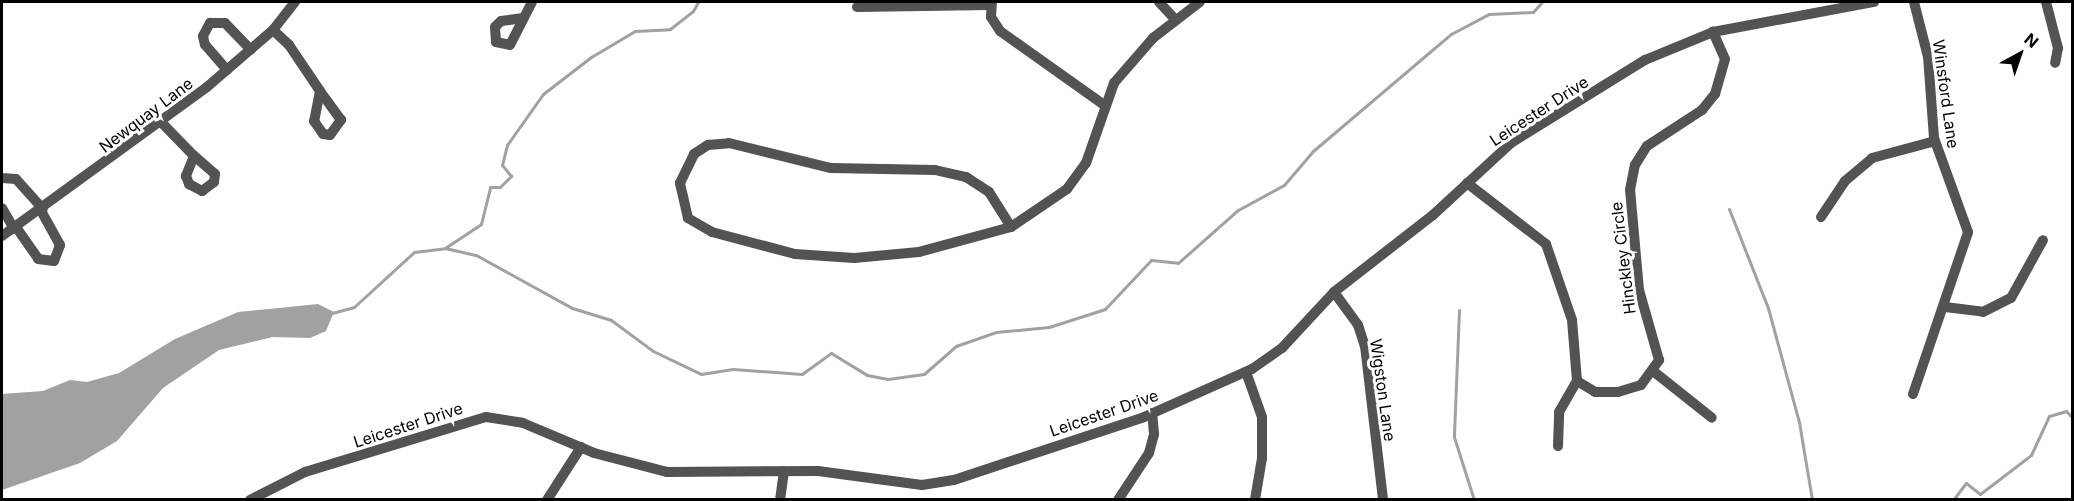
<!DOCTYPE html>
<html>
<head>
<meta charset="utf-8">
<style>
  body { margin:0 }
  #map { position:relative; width:2074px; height:501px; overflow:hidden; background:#fff; font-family:Inter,sans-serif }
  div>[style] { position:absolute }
  .water>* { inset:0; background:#a1a1a1 }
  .stream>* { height:3px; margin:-1.5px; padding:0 1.5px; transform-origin:1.5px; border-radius:1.5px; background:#a1a1a1 }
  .minor>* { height:10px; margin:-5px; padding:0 5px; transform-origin:5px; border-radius:5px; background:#535353 }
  span { translate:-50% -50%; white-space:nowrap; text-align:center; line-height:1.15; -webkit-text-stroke:6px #fff; paint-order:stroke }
  .street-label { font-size:16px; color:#000 }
  .frame { position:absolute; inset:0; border:3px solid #000; pointer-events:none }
  .north { position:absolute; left:1990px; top:24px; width:60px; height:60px; -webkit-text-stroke:4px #fff; paint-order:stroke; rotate:40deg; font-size:16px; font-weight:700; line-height:24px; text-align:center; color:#000 }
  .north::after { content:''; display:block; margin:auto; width:21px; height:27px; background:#000; clip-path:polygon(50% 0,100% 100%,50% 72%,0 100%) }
</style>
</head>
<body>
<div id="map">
  <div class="water">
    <i style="clip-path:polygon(318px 304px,334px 312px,326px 331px,310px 338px,273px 337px,219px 350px,163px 388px,117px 441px,80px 463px,2px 490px,2px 394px,43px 391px,70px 380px,87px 382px,119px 373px,175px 339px,238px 312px)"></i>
  </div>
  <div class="stream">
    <i style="left:1729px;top:209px;width:106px;rotate:68.5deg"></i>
    <i style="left:1768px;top:308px;width:118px;rotate:74.8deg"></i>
    <i style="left:1799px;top:422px;width:79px;rotate:80.5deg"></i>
    <i style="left:445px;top:248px;width:43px;rotate:-33.7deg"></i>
    <i style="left:481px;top:224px;width:38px;rotate:-76deg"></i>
    <i style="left:490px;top:187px;width:10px"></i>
    <i style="left:500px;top:187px;width:16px;rotate:-45deg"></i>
    <i style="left:511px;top:176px;width:14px;rotate:-129deg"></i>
    <i style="left:502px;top:165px;width:21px;rotate:-76deg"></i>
    <i style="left:507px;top:145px;width:62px;rotate:-54.8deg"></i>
    <i style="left:543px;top:94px;width:61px;rotate:-37.6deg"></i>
    <i style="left:591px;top:57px;width:51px;rotate:-30.6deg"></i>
    <i style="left:635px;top:31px;width:35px;rotate:-3deg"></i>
    <i style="left:670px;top:29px;width:29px;rotate:-38deg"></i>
    <i style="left:693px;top:11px;width:10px;rotate:-61deg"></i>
    <i style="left:1459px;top:310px;width:127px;rotate:92.3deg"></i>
    <i style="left:1454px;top:437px;width:66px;rotate:72.4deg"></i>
    <i style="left:332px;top:313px;width:23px;rotate:-15deg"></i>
    <i style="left:354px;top:307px;width:81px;rotate:-42.5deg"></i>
    <i style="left:414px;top:252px;width:31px;rotate:-7deg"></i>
    <i style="left:445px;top:248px;width:32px;rotate:13deg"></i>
    <i style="left:476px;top:255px;width:110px;rotate:28.9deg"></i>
    <i style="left:572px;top:308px;width:41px;rotate:17.1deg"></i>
    <i style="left:611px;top:320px;width:52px;rotate:36.4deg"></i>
    <i style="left:653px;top:351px;width:53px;rotate:25.6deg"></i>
    <i style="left:701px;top:374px;width:32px;rotate:-9deg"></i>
    <i style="left:733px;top:369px;width:69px;rotate:4.1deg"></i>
    <i style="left:802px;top:374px;width:36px;rotate:-36deg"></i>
    <i style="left:831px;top:353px;width:42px;rotate:31.4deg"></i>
    <i style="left:867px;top:375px;width:21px;rotate:11deg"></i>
    <i style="left:888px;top:379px;width:36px;rotate:-8deg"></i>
    <i style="left:924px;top:374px;width:43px;rotate:-41.2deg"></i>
    <i style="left:956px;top:346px;width:42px;rotate:-19.3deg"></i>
    <i style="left:996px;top:332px;width:53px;rotate:-5.4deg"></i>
    <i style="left:1049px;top:327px;width:59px;rotate:-17.8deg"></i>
    <i style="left:1105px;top:309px;width:67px;rotate:-46.8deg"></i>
    <i style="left:1151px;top:260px;width:27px;rotate:6deg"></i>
    <i style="left:1178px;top:263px;width:80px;rotate:-41.5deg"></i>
    <i style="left:1238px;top:210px;width:52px;rotate:-28.5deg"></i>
    <i style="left:1284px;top:185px;width:45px;rotate:-49.5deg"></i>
    <i style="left:1313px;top:151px;width:181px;rotate:-40.3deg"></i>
    <i style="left:1451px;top:34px;width:43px;rotate:-27.8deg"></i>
    <i style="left:1489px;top:14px;width:44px;rotate:-2.6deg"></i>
    <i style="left:1533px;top:12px;width:13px;rotate:-48deg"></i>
    <i style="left:1953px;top:500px;width:21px;rotate:-53deg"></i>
    <i style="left:1966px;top:483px;width:18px;rotate:38deg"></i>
    <i style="left:1980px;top:494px;width:64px;rotate:-37.4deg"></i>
    <i style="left:2031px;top:455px;width:43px;rotate:-65.2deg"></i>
    <i style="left:2049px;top:416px;width:18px;rotate:-16deg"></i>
    <i style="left:2066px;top:411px;width:8px;rotate:45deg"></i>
  </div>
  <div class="minor">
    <i style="left:992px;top:2px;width:15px;rotate:94deg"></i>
    <i style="left:991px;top:17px;width:17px;rotate:57deg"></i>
    <i style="left:1000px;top:31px;width:128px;rotate:35.4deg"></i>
    <i style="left:1159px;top:2px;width:23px;rotate:47deg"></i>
    <i style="left:2046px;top:2px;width:48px;rotate:75.4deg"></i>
    <i style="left:2058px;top:48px;width:15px;rotate:101deg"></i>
    <i style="left:857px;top:7px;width:133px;rotate:-0.9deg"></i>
    <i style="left:523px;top:18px;width:22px;rotate:172deg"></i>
    <i style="left:501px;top:21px;width:8px;rotate:135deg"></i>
    <i style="left:495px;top:27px;width:15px;rotate:86deg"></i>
    <i style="left:496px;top:42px;width:14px;rotate:12deg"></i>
    <i style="left:510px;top:45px;width:48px;rotate:-62.9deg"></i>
    <i style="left:273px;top:30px;width:22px;rotate:43deg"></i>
    <i style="left:289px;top:45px;width:55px;rotate:56deg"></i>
    <i style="left:320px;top:91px;width:31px;rotate:101deg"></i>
    <i style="left:314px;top:121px;width:16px;rotate:55deg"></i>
    <i style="left:323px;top:134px;width:7px;rotate:8deg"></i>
    <i style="left:330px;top:135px;width:19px;rotate:-54deg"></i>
    <i style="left:341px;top:120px;width:36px;rotate:-126deg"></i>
    <i style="left:227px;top:70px;width:33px;rotate:-131deg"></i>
    <i style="left:205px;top:45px;width:9px;rotate:-103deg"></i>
    <i style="left:203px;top:36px;width:15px;rotate:-62deg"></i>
    <i style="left:210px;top:23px;width:15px"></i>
    <i style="left:225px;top:23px;width:37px;rotate:46deg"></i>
    <i style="left:162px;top:123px;width:46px;rotate:45.9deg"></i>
    <i style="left:194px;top:156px;width:22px;rotate:112deg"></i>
    <i style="left:186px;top:176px;width:9px;rotate:69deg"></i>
    <i style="left:189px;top:184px;width:15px;rotate:28deg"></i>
    <i style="left:202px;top:191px;width:15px;rotate:-37deg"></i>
    <i style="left:214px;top:182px;width:8px;rotate:-83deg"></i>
    <i style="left:215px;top:174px;width:28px;rotate:-139deg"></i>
    <i style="left:729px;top:143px;width:105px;rotate:13.8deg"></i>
    <i style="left:831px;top:168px;width:104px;rotate:1.1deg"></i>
    <i style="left:935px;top:170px;width:32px;rotate:13deg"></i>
    <i style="left:966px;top:177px;width:27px;rotate:33deg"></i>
    <i style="left:989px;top:192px;width:41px;rotate:57.8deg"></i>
    <i style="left:1011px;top:227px;width:95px;rotate:164.8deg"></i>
    <i style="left:919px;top:252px;width:65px;rotate:174.7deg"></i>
    <i style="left:854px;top:258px;width:59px;rotate:-176.1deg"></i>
    <i style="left:795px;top:254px;width:86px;rotate:-165.2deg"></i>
    <i style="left:712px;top:232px;width:28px;rotate:-150deg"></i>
    <i style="left:688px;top:218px;width:36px;rotate:-103deg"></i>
    <i style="left:680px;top:183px;width:32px;rotate:-64deg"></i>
    <i style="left:694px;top:154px;width:17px;rotate:-33deg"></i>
    <i style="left:708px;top:145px;width:21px;rotate:-5deg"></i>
    <i style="left:2px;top:178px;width:14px;rotate:4deg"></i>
    <i style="left:16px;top:179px;width:40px;rotate:48deg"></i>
    <i style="left:1467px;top:183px;width:100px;rotate:37.7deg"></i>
    <i style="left:1546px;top:244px;width:80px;rotate:71.1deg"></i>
    <i style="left:1572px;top:320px;width:61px;rotate:85.3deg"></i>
    <i style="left:1577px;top:381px;width:21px;rotate:31deg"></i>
    <i style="left:1595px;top:392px;width:23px"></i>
    <i style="left:1618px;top:392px;width:24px;rotate:-17deg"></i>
    <i style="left:1641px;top:385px;width:31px;rotate:-54deg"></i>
    <i style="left:1659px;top:360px;width:73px;rotate:-105.9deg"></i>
    <i style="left:1639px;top:290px;width:100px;rotate:-95.1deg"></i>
    <i style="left:1630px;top:190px;width:25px;rotate:-79deg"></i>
    <i style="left:1635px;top:165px;width:22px;rotate:-58deg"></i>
    <i style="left:1647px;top:146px;width:66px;rotate:-33.2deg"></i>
    <i style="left:1702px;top:110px;width:21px;rotate:-51deg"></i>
    <i style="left:1715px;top:94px;width:36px;rotate:-74deg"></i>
    <i style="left:1725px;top:59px;width:30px;rotate:-114deg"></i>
    <i style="left:2px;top:208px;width:24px;rotate:60deg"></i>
    <i style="left:1821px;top:217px;width:43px;rotate:-56.3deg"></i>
    <i style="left:1845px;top:181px;width:35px;rotate:-40deg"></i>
    <i style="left:1872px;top:158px;width:65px;rotate:-15.1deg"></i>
    <i style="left:16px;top:227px;width:39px;rotate:55deg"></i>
    <i style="left:38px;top:259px;width:16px;rotate:7deg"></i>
    <i style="left:54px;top:261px;width:17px;rotate:-69deg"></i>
    <i style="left:60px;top:245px;width:39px;rotate:-119deg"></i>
    <i style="left:1011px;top:227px;width:68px;rotate:-34.2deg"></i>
    <i style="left:1067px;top:189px;width:32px;rotate:-54deg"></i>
    <i style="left:1086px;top:163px;width:85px;rotate:-70.7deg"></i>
    <i style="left:1114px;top:83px;width:60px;rotate:-49.1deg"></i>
    <i style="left:1153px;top:38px;width:59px;rotate:-37.5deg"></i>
    <i style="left:2px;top:236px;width:253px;rotate:-36deg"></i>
    <i style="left:207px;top:87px;width:87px;rotate:-40.8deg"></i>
    <i style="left:273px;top:30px;width:36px;rotate:-52deg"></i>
    <i style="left:1334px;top:292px;width:41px;rotate:54deg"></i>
    <i style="left:1358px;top:325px;width:22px;rotate:72deg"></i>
    <i style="left:1365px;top:346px;width:155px;rotate:83.3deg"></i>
    <i style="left:1945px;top:307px;width:38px;rotate:7deg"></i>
    <i style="left:1983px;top:312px;width:31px;rotate:-27deg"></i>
    <i style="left:2011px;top:298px;width:66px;rotate:-61.1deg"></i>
    <i style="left:1653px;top:371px;width:75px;rotate:38.5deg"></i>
    <i style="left:1246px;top:372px;width:48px;rotate:70.4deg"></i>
    <i style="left:1262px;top:417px;width:41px;rotate:90deg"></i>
    <i style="left:1262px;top:458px;width:43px;rotate:99.5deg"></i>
    <i style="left:1913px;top:394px;width:171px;rotate:-71.2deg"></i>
    <i style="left:1968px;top:232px;width:100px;rotate:-109.9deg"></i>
    <i style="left:1934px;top:138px;width:81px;rotate:-94.2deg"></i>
    <i style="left:1928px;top:57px;width:57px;rotate:-104.3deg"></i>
    <i style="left:1558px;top:446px;width:34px;rotate:-88deg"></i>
    <i style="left:1559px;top:412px;width:36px;rotate:-60deg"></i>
    <i style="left:250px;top:500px;width:62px;rotate:-27deg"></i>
    <i style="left:305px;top:472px;width:189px;rotate:-16.9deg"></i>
    <i style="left:486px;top:417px;width:37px;rotate:9deg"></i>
    <i style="left:523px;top:423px;width:77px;rotate:22.9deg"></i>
    <i style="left:594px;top:453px;width:75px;rotate:14.6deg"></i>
    <i style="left:667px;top:472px;width:151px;rotate:-0.4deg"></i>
    <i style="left:818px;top:471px;width:105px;rotate:7.7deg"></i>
    <i style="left:922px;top:485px;width:32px;rotate:-9deg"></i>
    <i style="left:954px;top:480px;width:200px;rotate:-18.3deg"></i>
    <i style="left:1144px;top:417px;width:118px;rotate:-24deg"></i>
    <i style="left:1252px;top:369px;width:37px;rotate:-35deg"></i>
    <i style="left:1282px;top:348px;width:76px;rotate:-47.1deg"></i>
    <i style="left:1334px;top:292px;width:125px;rotate:-37.9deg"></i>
    <i style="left:1433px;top:215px;width:106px;rotate:-42.7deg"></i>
    <i style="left:1511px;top:143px;width:158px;rotate:-31.8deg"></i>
    <i style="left:1645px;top:60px;width:74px;rotate:-22.4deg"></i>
    <i style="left:1713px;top:32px;width:164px;rotate:-10.6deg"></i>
    <i style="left:547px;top:500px;width:63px;rotate:-57.3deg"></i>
    <i style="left:780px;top:500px;width:29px;rotate:-82deg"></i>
    <i style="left:1118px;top:500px;width:56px;rotate:-56.6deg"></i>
    <i style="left:1149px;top:453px;width:20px;rotate:-75deg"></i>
    <i style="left:1154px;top:434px;width:21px;rotate:-95deg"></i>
  </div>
  <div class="street-label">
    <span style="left:1946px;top:94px;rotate:82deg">Winsford Lane</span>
    <span style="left:1539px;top:111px;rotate:-33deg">Leicester Drive</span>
    <span style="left:146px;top:115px;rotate:-37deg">Newquay Lane</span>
    <span style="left:1623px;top:258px;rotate:-97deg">Hinckley Circle</span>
    <span style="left:1383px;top:390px;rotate:82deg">Wigston Lane</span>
    <span style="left:1104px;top:413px;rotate:-19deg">Leicester Drive</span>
    <span style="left:408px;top:425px;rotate:-18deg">Leicester Drive</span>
  </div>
  <div class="frame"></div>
  <div class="north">N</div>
</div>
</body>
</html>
